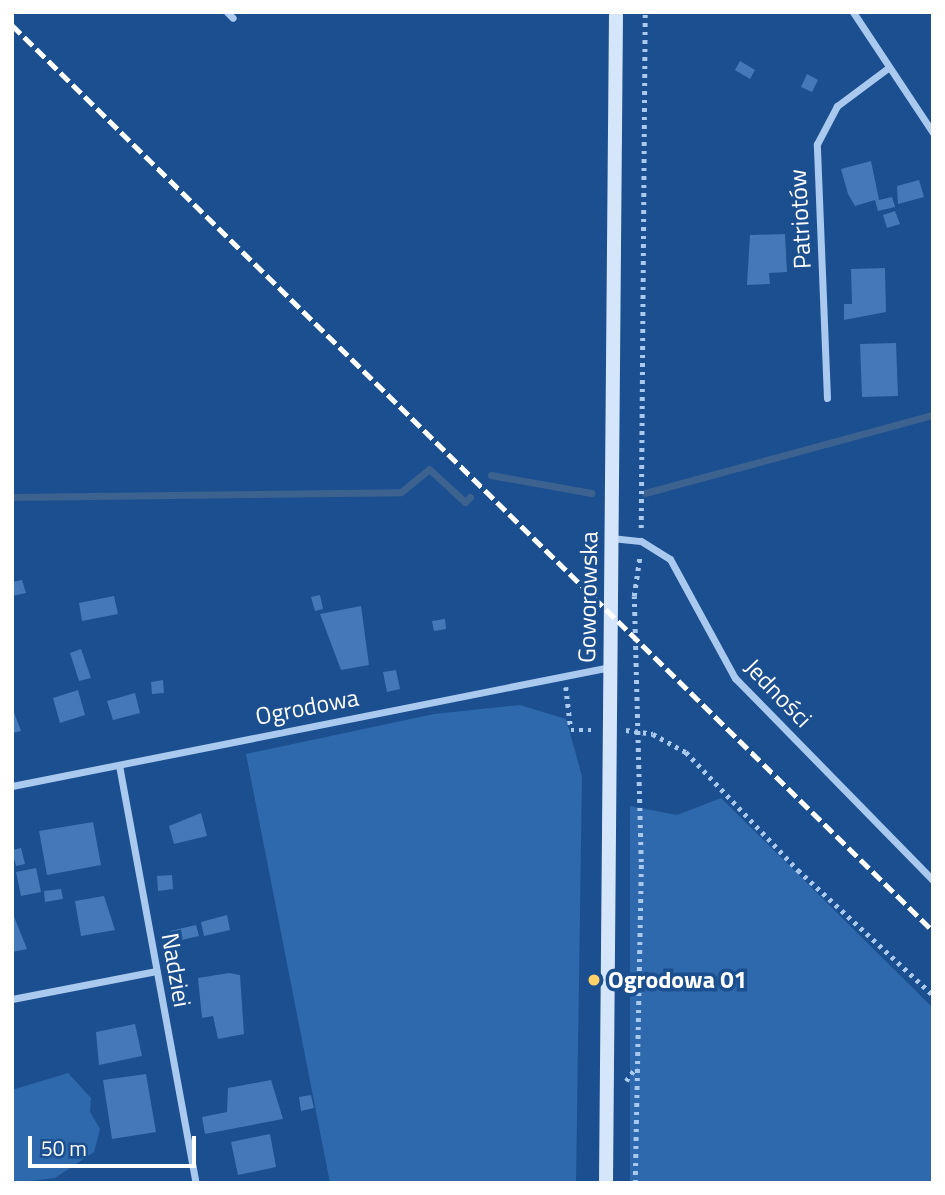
<!DOCTYPE html>
<html>
<head>
<meta charset="utf-8">
<style>
  body { margin:0 }
  #map { position:relative; width:945px; height:1195px; overflow:hidden; background:#1b4f8f; font-family:"Titillium Web",sans-serif }
  div>[style] { position:absolute }
  .green>* { inset:0; background:#2e69ad }
  .stream>* { height:7px; margin:-3.5px; padding:0 3.5px; transform-origin:3.5px; border-radius:3.5px; background:#3c6290 }
  .building>* { inset:0; background:#4478b7 }
  .path>* { height:4.5px; margin-top:-2.25px; transform-origin:0; background:repeating-linear-gradient(90deg,#a9c9ee 0 3.5px,transparent 0 8.5px) }
  .minor>* { height:7px; margin:-3.5px; padding:0 3.5px; transform-origin:3.5px; border-radius:3.5px; background:#a9c9ee }
  .secondary>* { height:14px; margin:-7px; padding:0 7px; transform-origin:7px; border-radius:7px; background:#d6e6fa }
  .rail>* { height:5px; margin-top:-2.5px; transform-origin:0; background:repeating-linear-gradient(90deg,#fff 0 12px,transparent 0 17px) }
  .dots>* { width:19px; height:19px; translate:-50% -50%; box-sizing:border-box; border:4px solid #1b4f8f; border-radius:50% }
  span { translate:-50% -50%; white-space:nowrap; text-align:center; line-height:1.15; -webkit-text-stroke:7px #1b4f8f; paint-order:stroke }
  .street-label { font-size:24px; color:#fff }
  .poi-label { font-size:24px; color:#fff; font-weight:700 }
  .left { translate:0 -50%; text-align:left }
  .frame { position:absolute; inset:0; border:14px solid #fff; pointer-events:none }
  .scale { position:absolute; left:28px; top:1136px; width:168px; height:32px; box-sizing:border-box; border:4px solid #fff; border-top:0; padding-left:9px; font-size:21px; line-height:24px; white-space:nowrap; color:#fff; -webkit-text-stroke:5px #1b4f8f; paint-order:stroke }
</style>
</head>
<body>
<div id="map">
  <div class="green">
    <i style="clip-path:polygon(520px 705px,566px 719px,582px 776px,576px 1183px,330px 1183px,246px 754px,434px 714px)"></i>
    <i style="clip-path:polygon(721px 798px,933px 1008px,933px 1183px,630px 1183px,630px 806px,677px 815px)"></i>
    <i style="clip-path:polygon(68px 1073px,91px 1098px,90px 1112px,100px 1129px,94px 1152px,55px 1178px,12px 1183px,12px 1090px)"></i>
  </div>
  <div class="stream">
    <i style="left:491px;top:475px;width:102px;rotate:10.2deg"></i>
    <i style="left:645px;top:493px;width:298px;rotate:-15.2deg"></i>
    <i style="left:12px;top:497px;width:389px;rotate:-0.7deg"></i>
    <i style="left:401px;top:492px;width:36px;rotate:-39deg"></i>
    <i style="left:429px;top:469px;width:49px;rotate:42.5deg"></i>
    <i style="left:465px;top:502px;width:7px;rotate:-45deg"></i>
  </div>
  <div class="building">
    <i style="clip-path:polygon(740px 61px,755px 70px,750px 79px,735px 70px)"></i>
    <i style="clip-path:polygon(807px 74px,818px 80px,812px 92px,801px 87px)"></i>
    <i style="clip-path:polygon(871px 161px,879px 200px,892px 197px,895px 207px,878px 211px,875px 200px,855px 206px,848px 194px,841px 169px)"></i>
    <i style="clip-path:polygon(919px 180px,924px 197px,898px 204px,897px 186px)"></i>
    <i style="clip-path:polygon(895px 211px,900px 224px,887px 228px,883px 215px)"></i>
    <i style="clip-path:polygon(785px 234px,787px 272px,769px 273px,770px 284px,747px 285px,750px 235px)"></i>
    <i style="clip-path:polygon(885px 268px,886px 312px,844px 320px,844px 304px,852px 304px,851px 269px)"></i>
    <i style="clip-path:polygon(896px 343px,898px 396px,862px 397px,860px 344px)"></i>
    <i style="clip-path:polygon(22px 580px,26px 593px,12px 596px,12px 582px)"></i>
    <i style="clip-path:polygon(320px 595px,323px 609px,315px 611px,311px 597px)"></i>
    <i style="clip-path:polygon(114px 596px,118px 614px,82px 621px,79px 603px)"></i>
    <i style="clip-path:polygon(361px 606px,369px 665px,341px 670px,320px 614px)"></i>
    <i style="clip-path:polygon(445px 619px,446px 629px,434px 631px,432px 621px)"></i>
    <i style="clip-path:polygon(81px 649px,91px 678px,79px 681px,70px 653px)"></i>
    <i style="clip-path:polygon(396px 670px,400px 689px,387px 692px,383px 672px)"></i>
    <i style="clip-path:polygon(163px 680px,164px 693px,152px 694px,151px 682px)"></i>
    <i style="clip-path:polygon(78px 690px,85px 715px,60px 723px,53px 698px)"></i>
    <i style="clip-path:polygon(135px 693px,140px 713px,113px 720px,107px 701px)"></i>
    <i style="clip-path:polygon(12px 707px,21px 731px,12px 733px)"></i>
    <i style="clip-path:polygon(201px 813px,207px 836px,174px 844px,169px 826px)"></i>
    <i style="clip-path:polygon(93px 822px,101px 865px,47px 875px,39px 831px)"></i>
    <i style="clip-path:polygon(21px 848px,25px 864px,16px 866px,12px 850px)"></i>
    <i style="clip-path:polygon(36px 868px,41px 892px,21px 896px,16px 872px)"></i>
    <i style="clip-path:polygon(172px 875px,173px 889px,158px 891px,157px 876px)"></i>
    <i style="clip-path:polygon(61px 889px,63px 899px,45px 902px,44px 891px)"></i>
    <i style="clip-path:polygon(104px 896px,115px 930px,81px 936px,75px 901px)"></i>
    <i style="clip-path:polygon(13px 914px,27px 949px,12px 952px,12px 915px)"></i>
    <i style="clip-path:polygon(227px 915px,230px 930px,204px 936px,201px 922px)"></i>
    <i style="clip-path:polygon(196px 925px,199px 936px,173px 942px,170px 931px)"></i>
    <i style="clip-path:polygon(229px 973px,240px 975px,244px 1034px,218px 1039px,213px 1016px,202px 1018px,198px 978px)"></i>
    <i style="clip-path:polygon(135px 1024px,142px 1056px,99px 1065px,96px 1032px)"></i>
    <i style="clip-path:polygon(146px 1074px,156px 1132px,112px 1139px,103px 1080px)"></i>
    <i style="clip-path:polygon(271px 1080px,283px 1119px,205px 1134px,202px 1117px,227px 1112px,228px 1088px)"></i>
    <i style="clip-path:polygon(311px 1095px,314px 1108px,301px 1111px,299px 1097px)"></i>
    <i style="clip-path:polygon(270px 1134px,276px 1167px,238px 1175px,231px 1142px)"></i>
  </div>
  <div class="path">
    <i style="left:641px;top:528px;width:516px;rotate:-89.56deg"></i>
    <i style="left:566px;top:687px;width:43px;rotate:83.4deg"></i>
    <i style="left:571px;top:730px;width:22px"></i>
    <i style="left:626px;top:730px;width:27px;rotate:8deg"></i>
    <i style="left:653px;top:734px;width:38px;rotate:29deg"></i>
    <i style="left:686px;top:752px;width:163px;rotate:46.5deg"></i>
    <i style="left:798px;top:870px;width:184px;rotate:42.8deg"></i>
    <i style="left:626px;top:1081px;width:17px;rotate:-54deg"></i>
    <i style="left:635px;top:1183px;width:321px;rotate:-88.9deg"></i>
    <i style="left:641px;top:862px;width:266px;rotate:-91.5deg"></i>
    <i style="left:634px;top:596px;width:41px;rotate:-81.7deg"></i>
  </div>
  <div class="minor">
    <i style="left:227px;top:12px;width:8px;rotate:45deg"></i>
    <i style="left:853px;top:12px;width:145px;rotate:56.5deg"></i>
    <i style="left:827px;top:398px;width:254px;rotate:-92.3deg"></i>
    <i style="left:817px;top:144px;width:43px;rotate:-62.2deg"></i>
    <i style="left:837px;top:106px;width:64px;rotate:-36.7deg"></i>
    <i style="left:611px;top:538px;width:30px;rotate:6deg"></i>
    <i style="left:641px;top:541px;width:34px;rotate:32deg"></i>
    <i style="left:670px;top:559px;width:136px;rotate:61.4deg"></i>
    <i style="left:735px;top:678px;width:283px;rotate:45.6deg"></i>
    <i style="left:119px;top:765px;width:425px;rotate:79.6deg"></i>
    <i style="left:12px;top:786px;width:610px;rotate:-11.25deg"></i>
    <i style="left:12px;top:999px;width:147px;rotate:-11deg"></i>
  </div>
  <div class="secondary">
    <i style="left:606px;top:1183px;width:1171px;rotate:-89.51deg"></i>
  </div>
  <div class="rail">
    <i style="left:12px;top:25px;width:1292px;rotate:44.53deg"></i>
  </div>
  <div class="dots">
    <i style="left:594px;top:980px;background:#ffd166"></i>
  </div>
  <div class="street-label">
    <span style="left:800px;top:219px;rotate:-93deg">Patriotów</span>
    <span style="left:588px;top:597px;rotate:-89deg">Goworowska</span>
    <span style="left:778px;top:693px;rotate:46deg">Jedności</span>
    <span style="left:307px;top:707px;rotate:-11deg">Ogrodowa</span>
    <span style="left:176px;top:970px;rotate:80deg">Nadziei</span>
  </div>
  <div class="poi-label">
    <span class="left" style="left:608px;top:980px">Ogrodowa 01</span>
  </div>
  <div class="frame"></div>
  <div class="scale">50 m</div>
</div>
</body>
</html>
